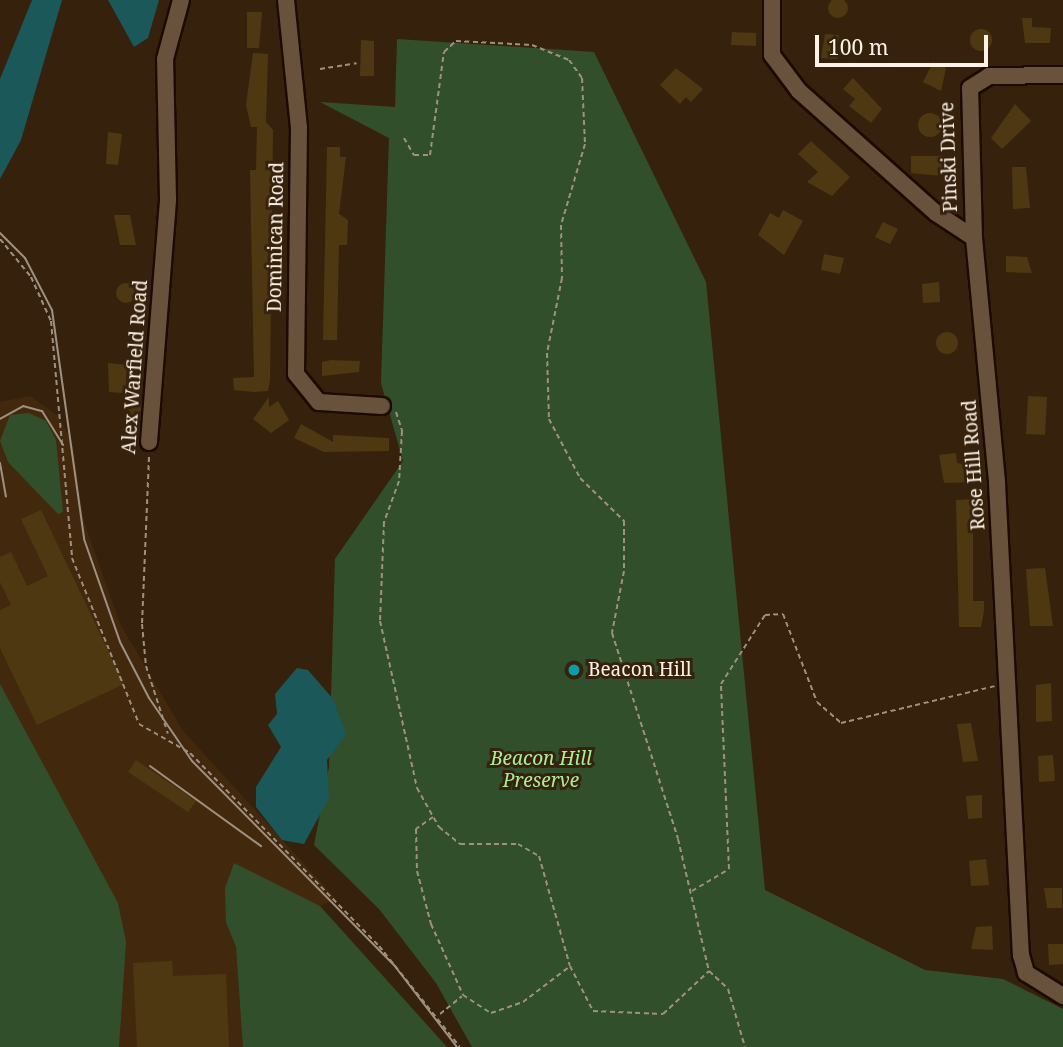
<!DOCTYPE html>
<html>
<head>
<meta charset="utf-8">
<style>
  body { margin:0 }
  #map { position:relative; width:1063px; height:1047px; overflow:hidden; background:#36220c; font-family:"Noto Serif",serif }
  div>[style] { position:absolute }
  .built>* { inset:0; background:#42290e }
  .green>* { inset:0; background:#324f2c }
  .water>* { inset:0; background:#1a5859 }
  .building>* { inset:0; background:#4e3811 }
  .round { border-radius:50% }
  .path>* { height:2px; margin-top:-1px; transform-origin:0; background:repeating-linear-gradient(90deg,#9f9080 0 5px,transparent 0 8.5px) }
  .roads { filter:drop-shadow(2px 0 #1c0a00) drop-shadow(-2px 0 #1c0a00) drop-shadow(0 2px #1c0a00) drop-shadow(0 -2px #1c0a00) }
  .minor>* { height:16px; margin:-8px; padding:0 8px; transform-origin:8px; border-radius:8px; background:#69523c }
  .tram>* { height:2px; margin:-1px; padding:0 1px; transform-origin:1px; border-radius:1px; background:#9f9081 }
  .dots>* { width:19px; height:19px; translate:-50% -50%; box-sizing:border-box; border:4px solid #36220c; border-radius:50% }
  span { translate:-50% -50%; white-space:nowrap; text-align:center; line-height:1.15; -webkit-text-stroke:6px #36220c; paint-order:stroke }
  .street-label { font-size:19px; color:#fdf2e8 }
  .poi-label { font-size:19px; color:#fdf2e8 }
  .left { translate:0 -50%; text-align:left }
  .park-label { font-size:19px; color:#a9ef9a; font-style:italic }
  .scale { position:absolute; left:815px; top:35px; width:173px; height:32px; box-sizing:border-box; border:4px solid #fdf2e8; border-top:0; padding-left:9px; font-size:21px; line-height:24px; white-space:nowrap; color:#fdf2e8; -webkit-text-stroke:5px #36220c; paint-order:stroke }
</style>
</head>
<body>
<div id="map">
  <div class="built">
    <i style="clip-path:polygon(30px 396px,57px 415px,72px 441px,84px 522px,120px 624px,183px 731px,336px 899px,320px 906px,255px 875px,314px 1047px,110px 1047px,0 686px,0 402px)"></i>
  </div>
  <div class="green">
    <i style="clip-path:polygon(397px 39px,594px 52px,706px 282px,765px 890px,925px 970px,1003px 979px,1063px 1009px,1063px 1047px,472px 1047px,436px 983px,379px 909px,314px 845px,329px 767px,335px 559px,403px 461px,381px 383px,389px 138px,320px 102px,395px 107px)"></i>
    <i style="clip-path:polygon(29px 413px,46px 421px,56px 440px,63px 512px,58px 514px,8px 462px,0 441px,10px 415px)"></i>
    <i style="clip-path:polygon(0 684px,118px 903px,126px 942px,119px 1047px,0 1047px)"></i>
    <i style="clip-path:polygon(234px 863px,320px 906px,447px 1047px,243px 1047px,236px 947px,226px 922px,225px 888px)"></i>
  </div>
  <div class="water">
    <i style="clip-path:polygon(32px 0,62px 0,21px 140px,0 179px,0 79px)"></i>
    <i style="clip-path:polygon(108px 0,159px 0,148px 38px,134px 47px)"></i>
    <i style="clip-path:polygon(297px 668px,308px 670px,333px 699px,346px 734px,327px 760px,329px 798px,304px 844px,282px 840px,256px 807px,256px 787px,281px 747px,268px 725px,277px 714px,275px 694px)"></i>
  </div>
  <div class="building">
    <i class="round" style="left:828px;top:-2px;width:20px;height:20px"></i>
    <i style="clip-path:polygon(247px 12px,262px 12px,259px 48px,247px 48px)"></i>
    <i style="clip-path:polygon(1022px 18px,1032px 18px,1032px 27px,1051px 28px,1050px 43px,1025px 43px)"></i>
    <i class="round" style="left:970px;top:29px;width:22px;height:22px"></i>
    <i style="clip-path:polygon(732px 32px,756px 33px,756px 46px,731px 45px)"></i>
    <i style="clip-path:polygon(825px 34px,839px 35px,837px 59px,821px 58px)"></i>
    <i style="clip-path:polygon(361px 40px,374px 41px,374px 76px,360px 76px)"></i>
    <i style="clip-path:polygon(253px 53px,268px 54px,266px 122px,273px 130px,270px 380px,268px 391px,254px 392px,234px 390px,233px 378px,254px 377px,250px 170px,256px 170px,257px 127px,251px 127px,246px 105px)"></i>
    <i style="clip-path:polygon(933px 62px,946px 68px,941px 91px,923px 82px)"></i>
    <i style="clip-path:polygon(676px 68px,703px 89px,691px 102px,686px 97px,680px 104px,660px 85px)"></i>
    <i style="clip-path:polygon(853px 78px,882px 109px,871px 123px,849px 106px,855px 99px,843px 89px)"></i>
    <i style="clip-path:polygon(1015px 104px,1031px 121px,1002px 149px,991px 138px)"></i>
    <i class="round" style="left:918px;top:113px;width:24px;height:24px"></i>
    <i style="clip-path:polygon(108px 132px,122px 134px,118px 165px,106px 164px)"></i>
    <i style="clip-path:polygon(811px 141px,850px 177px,832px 196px,807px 182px,818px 172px,798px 154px)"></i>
    <i style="clip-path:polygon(327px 147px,340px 147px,340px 157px,346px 157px,339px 214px,348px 220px,347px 245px,339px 245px,337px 340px,323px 340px)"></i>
    <i style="clip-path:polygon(911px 156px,942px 156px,942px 176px,911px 173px)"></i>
    <i style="clip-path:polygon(1012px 167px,1026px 167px,1030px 208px,1013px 209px)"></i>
    <i style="clip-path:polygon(783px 210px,803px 221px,784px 255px,758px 235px,770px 213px,779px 218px)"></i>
    <i style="clip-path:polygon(114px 215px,130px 215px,136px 245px,120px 245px)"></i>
    <i style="clip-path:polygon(883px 222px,898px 229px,890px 244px,875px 237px)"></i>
    <i style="clip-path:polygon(824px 254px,844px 258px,840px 274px,821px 270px)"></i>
    <i style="clip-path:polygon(1006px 256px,1027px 257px,1032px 273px,1006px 272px)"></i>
    <i style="clip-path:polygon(939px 282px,940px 302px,923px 303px,922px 284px)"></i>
    <i class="round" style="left:116px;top:283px;width:20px;height:20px"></i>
    <i class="round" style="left:936px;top:332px;width:22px;height:22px"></i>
    <i style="clip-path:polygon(331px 360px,360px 361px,359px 372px,322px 376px,322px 362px)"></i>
    <i style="clip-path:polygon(108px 363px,127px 365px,125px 393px,109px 392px)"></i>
    <i style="clip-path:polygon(1028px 396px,1047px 397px,1045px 435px,1026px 434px)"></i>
    <i style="clip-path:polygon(269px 397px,269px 407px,278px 401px,289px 420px,271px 433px,253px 419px)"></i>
    <i style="clip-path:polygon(128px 402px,142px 403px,139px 436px,131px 436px)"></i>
    <i style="clip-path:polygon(301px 424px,333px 442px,333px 435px,389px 438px,389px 451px,324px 452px,294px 438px)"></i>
    <i style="clip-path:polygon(956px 453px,957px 463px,971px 466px,971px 482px,944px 483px,939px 455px)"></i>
    <i style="clip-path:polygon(973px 499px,973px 601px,984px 601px,984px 611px,981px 627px,959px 627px,956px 500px)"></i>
    <i style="clip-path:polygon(41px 510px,124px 684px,37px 725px,0 648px,0 610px,11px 605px,0 582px,0 557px,11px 552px,27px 586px,48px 576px,21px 519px)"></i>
    <i style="clip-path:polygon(1045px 568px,1053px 626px,1030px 626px,1026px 569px)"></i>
    <i style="clip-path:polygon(1051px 683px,1052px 721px,1036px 722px,1036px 685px)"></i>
    <i style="clip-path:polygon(971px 723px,978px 761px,963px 762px,957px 724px)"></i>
    <i style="clip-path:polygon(1053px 755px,1055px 781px,1039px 782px,1038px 756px)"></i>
    <i style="clip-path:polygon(136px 760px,196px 801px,188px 812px,128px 772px)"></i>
    <i style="clip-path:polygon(982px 795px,982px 818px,968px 819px,966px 796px)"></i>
    <i style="clip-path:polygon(986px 859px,989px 885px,971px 886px,969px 861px)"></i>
    <i style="clip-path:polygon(1044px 888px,1062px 888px,1062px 908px,1047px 908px)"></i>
    <i style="clip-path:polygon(992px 926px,993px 950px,971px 949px,976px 927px)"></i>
    <i style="clip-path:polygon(1048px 944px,1063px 944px,1063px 964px,1049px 965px)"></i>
    <i style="clip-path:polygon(172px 961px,173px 976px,226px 974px,229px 1047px,137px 1047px,133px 963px)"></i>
  </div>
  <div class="path">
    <i style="left:320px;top:69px;width:37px;rotate:-9deg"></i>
    <i style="left:404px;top:138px;width:20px;rotate:60deg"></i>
    <i style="left:414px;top:155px;width:16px"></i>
    <i style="left:430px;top:155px;width:104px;rotate:-82.3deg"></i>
    <i style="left:444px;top:52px;width:16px;rotate:-43deg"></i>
    <i style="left:456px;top:41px;width:76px;rotate:3deg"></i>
    <i style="left:532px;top:45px;width:40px;rotate:22deg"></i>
    <i style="left:569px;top:60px;width:22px;rotate:54deg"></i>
    <i style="left:582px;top:78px;width:66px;rotate:87.4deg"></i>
    <i style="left:585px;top:144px;width:84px;rotate:106.5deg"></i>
    <i style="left:561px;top:225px;width:53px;rotate:88.9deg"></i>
    <i style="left:562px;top:278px;width:76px;rotate:101.3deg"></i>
    <i style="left:547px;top:353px;width:66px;rotate:88.3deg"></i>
    <i style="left:549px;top:419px;width:67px;rotate:62.3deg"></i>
    <i style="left:580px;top:478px;width:62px;rotate:44.3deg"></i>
    <i style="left:624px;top:521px;width:50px;rotate:90deg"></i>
    <i style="left:624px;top:571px;width:63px;rotate:101deg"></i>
    <i style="left:612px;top:633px;width:216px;rotate:72.2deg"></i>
    <i style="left:678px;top:839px;width:136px;rotate:76.8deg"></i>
    <i style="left:0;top:239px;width:49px;rotate:50.8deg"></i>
    <i style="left:31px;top:277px;width:48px;rotate:65.6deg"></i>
    <i style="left:51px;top:321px;width:238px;rotate:84.9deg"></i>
    <i style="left:72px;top:558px;width:179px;rotate:68deg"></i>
    <i style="left:139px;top:724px;width:59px;rotate:29.6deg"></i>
    <i style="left:190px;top:753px;width:270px;rotate:45.6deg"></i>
    <i style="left:379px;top:946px;width:129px;rotate:51.3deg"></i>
    <i style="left:396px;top:412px;width:20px;rotate:72deg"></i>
    <i style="left:402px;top:431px;width:50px;rotate:93.4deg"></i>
    <i style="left:399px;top:481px;width:44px;rotate:110.1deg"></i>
    <i style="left:384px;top:522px;width:99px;rotate:92.3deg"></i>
    <i style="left:380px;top:621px;width:171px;rotate:77.5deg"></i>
    <i style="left:417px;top:788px;width:45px;rotate:60.6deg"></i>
    <i style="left:439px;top:827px;width:27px;rotate:39deg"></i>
    <i style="left:460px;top:844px;width:58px"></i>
    <i style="left:518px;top:844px;width:24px;rotate:30deg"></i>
    <i style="left:539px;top:856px;width:114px;rotate:74.3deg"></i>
    <i style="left:570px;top:966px;width:51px;rotate:62.9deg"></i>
    <i style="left:593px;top:1011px;width:70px;rotate:2.5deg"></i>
    <i style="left:663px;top:1014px;width:63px;rotate:-43.1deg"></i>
    <i style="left:709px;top:971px;width:26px;rotate:43deg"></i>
    <i style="left:728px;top:989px;width:60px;rotate:73.7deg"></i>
    <i style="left:149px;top:457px;width:167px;rotate:92.4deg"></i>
    <i style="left:142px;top:624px;width:42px;rotate:84.6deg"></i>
    <i style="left:146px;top:666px;width:71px;rotate:72.1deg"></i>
    <i style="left:433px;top:817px;width:21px;rotate:145deg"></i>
    <i style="left:416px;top:829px;width:42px;rotate:88.6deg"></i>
    <i style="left:417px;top:871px;width:55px;rotate:75.2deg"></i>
    <i style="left:431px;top:924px;width:78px;rotate:65.7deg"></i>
    <i style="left:463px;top:995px;width:33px;rotate:33deg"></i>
    <i style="left:491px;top:1013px;width:34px;rotate:-19deg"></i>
    <i style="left:523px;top:1002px;width:58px;rotate:-37.3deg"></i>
    <i style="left:692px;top:891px;width:43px;rotate:-30.7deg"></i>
    <i style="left:729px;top:869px;width:185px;rotate:-92.5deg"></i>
    <i style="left:721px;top:684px;width:82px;rotate:-57.5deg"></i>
    <i style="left:765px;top:615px;width:18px;rotate:-3deg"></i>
    <i style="left:783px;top:614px;width:94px;rotate:68.9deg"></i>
    <i style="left:817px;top:702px;width:32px;rotate:41deg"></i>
    <i style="left:841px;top:723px;width:158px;rotate:-13.5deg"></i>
    <i style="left:440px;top:1014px;width:28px;rotate:-39deg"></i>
  </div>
  <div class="roads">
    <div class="minor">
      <i style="left:286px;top:0;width:129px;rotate:84.2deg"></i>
      <i style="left:299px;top:128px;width:246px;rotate:90.7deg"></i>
      <i style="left:296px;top:374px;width:36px;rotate:51deg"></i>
      <i style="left:319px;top:402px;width:63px;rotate:3.6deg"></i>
      <i style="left:772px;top:0;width:55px;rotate:90deg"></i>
      <i style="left:772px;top:55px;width:45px;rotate:53.1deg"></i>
      <i style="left:799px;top:91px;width:183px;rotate:41.7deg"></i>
      <i style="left:936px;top:213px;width:45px;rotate:33.3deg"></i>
      <i style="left:974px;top:238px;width:246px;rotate:84.6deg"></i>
      <i style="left:997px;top:483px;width:473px;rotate:87.1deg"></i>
      <i style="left:1021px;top:955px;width:19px;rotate:74deg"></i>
      <i style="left:1026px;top:973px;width:44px;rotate:31.9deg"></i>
      <i style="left:974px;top:238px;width:150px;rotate:-91.5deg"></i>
      <i style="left:970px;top:88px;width:22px;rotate:-32deg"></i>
      <i style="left:989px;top:76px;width:74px;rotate:-0.8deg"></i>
      <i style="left:149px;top:442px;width:244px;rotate:-85.5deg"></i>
      <i style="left:168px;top:199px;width:140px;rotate:-91.2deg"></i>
      <i style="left:165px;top:59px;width:61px;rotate:-74.8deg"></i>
    </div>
  </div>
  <div class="tram">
    <i style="left:0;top:233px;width:35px;rotate:45deg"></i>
    <i style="left:25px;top:258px;width:59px;rotate:62.6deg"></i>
    <i style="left:52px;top:310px;width:231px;rotate:82deg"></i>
    <i style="left:84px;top:539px;width:109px;rotate:70.7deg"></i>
    <i style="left:120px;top:642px;width:63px;rotate:62.6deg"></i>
    <i style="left:149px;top:698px;width:76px;rotate:55.7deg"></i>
    <i style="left:192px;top:761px;width:287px;rotate:45.3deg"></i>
    <i style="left:394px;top:965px;width:103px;rotate:52.5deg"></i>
    <i style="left:0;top:419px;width:26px;rotate:-29deg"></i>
    <i style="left:23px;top:406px;width:20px;rotate:15deg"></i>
    <i style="left:42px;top:411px;width:40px;rotate:58deg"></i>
    <i style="left:0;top:463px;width:34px;rotate:80deg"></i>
    <i style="left:150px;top:766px;width:137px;rotate:35.8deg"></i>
  </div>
  <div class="dots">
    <i style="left:574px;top:670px;background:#0f9aa8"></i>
  </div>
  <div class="street-label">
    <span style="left:949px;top:157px;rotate:-92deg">Pinski Drive</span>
    <span style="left:276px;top:237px;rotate:-89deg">Dominican Road</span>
    <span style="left:135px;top:367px;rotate:-86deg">Alex Warfield Road</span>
    <span style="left:974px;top:465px;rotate:-94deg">Rose Hill Road</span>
  </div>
  <div class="poi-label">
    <span class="left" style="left:588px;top:670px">Beacon Hill</span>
  </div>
  <div class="park-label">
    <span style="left:541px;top:770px">Beacon Hill<br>Preserve</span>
  </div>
  <div class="scale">100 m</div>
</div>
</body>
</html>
